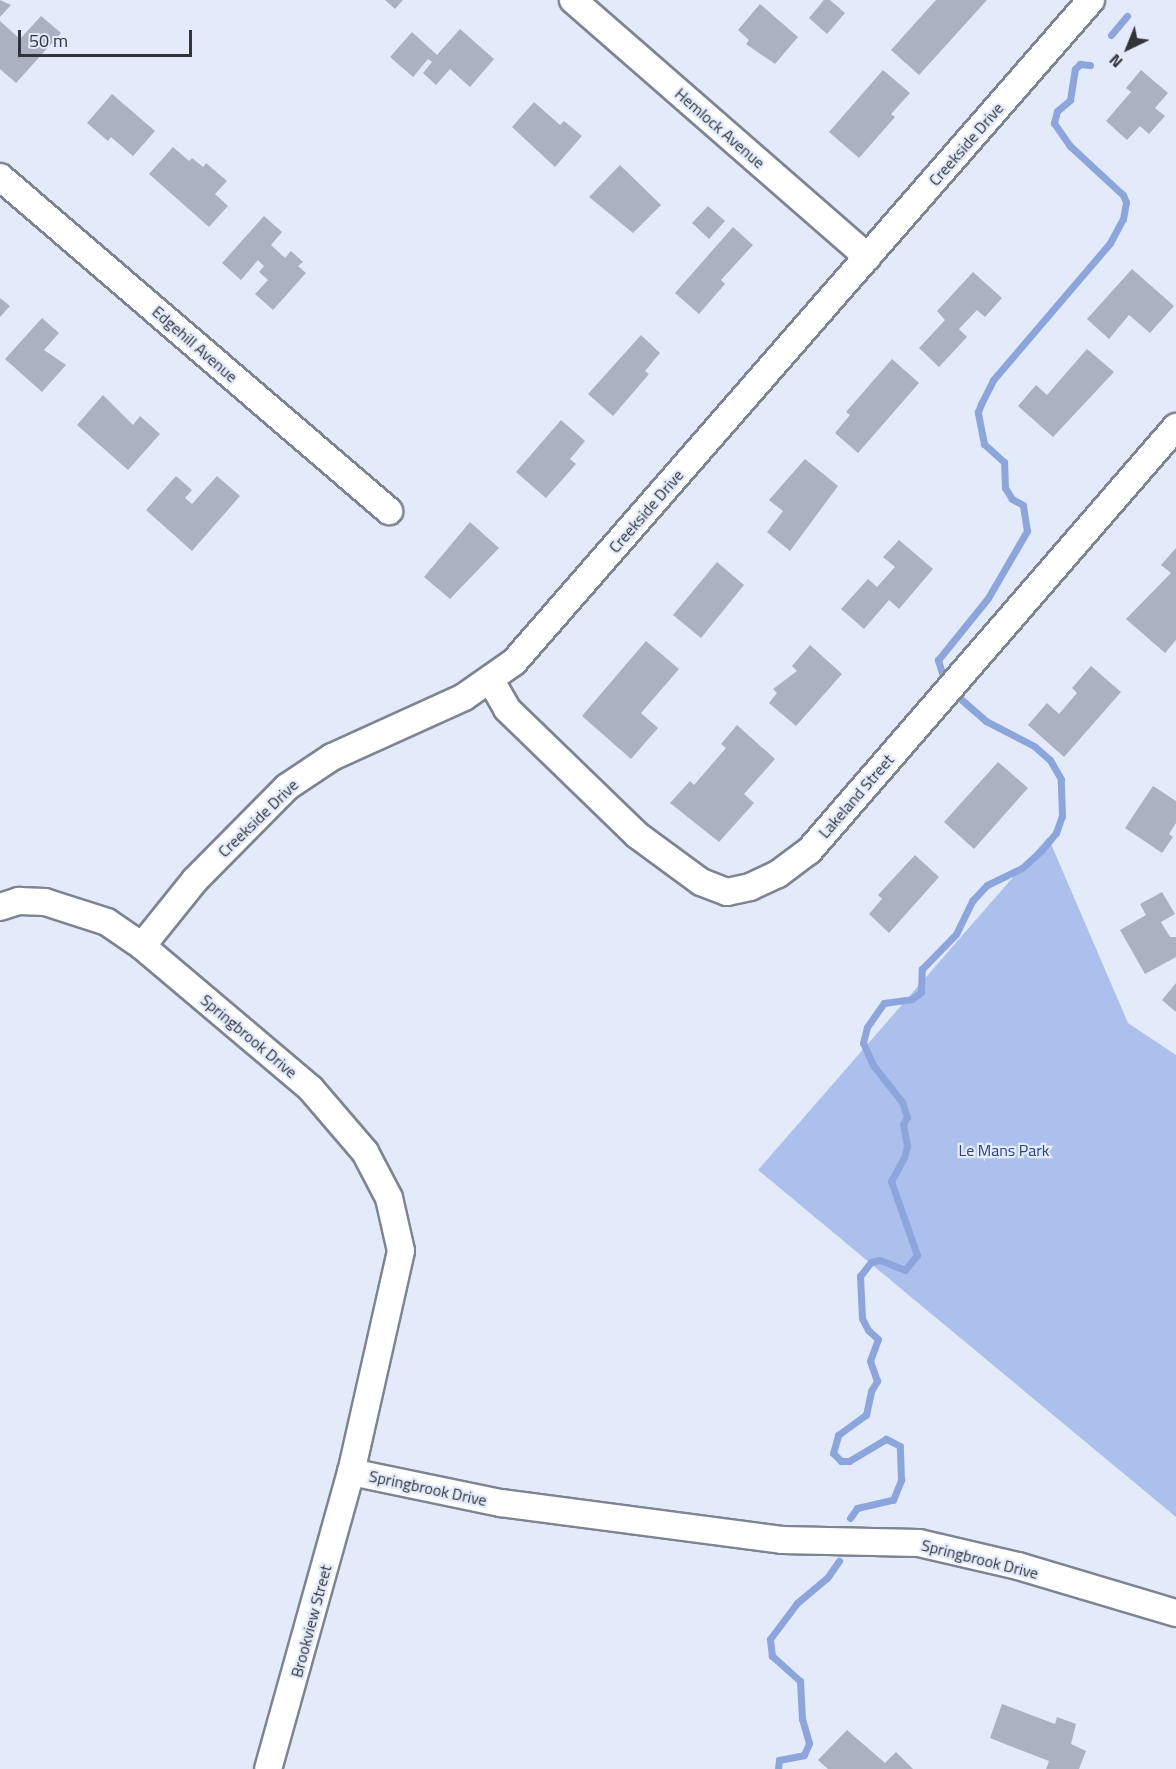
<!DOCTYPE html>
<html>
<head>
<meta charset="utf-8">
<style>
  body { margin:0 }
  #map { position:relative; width:1176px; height:1769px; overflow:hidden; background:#e3ebfa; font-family:"Titillium Web",sans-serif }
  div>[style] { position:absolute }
  .green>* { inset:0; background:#acc0ed }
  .stream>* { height:7px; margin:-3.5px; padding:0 3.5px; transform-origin:3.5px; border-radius:3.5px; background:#8ca5dc }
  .building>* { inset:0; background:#aab1c0 }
  .roads { filter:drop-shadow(2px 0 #7d8492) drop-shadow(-2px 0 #7d8492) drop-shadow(0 2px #7d8492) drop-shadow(0 -2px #7d8492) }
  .street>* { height:26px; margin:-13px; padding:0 13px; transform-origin:13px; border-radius:13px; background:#fff }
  span { translate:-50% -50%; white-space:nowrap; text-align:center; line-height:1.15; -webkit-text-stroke:4.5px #e3ebfa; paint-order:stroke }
  .street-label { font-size:16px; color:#31343a }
  .park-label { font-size:16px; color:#2a4486 }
  .north { position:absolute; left:1098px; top:18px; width:60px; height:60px; -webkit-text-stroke:4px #e3ebfa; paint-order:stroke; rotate:223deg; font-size:16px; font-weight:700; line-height:24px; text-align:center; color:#31343a }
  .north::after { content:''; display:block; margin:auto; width:21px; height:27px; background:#31343a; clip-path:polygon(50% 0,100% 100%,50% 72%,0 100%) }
  .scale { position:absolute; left:18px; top:30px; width:174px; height:27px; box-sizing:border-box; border:3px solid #31343a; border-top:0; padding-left:8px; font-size:18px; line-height:21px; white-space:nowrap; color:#31343a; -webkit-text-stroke:4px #e3ebfa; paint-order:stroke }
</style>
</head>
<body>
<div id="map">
  <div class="green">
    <i style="clip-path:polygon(1048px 837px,1128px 1023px,1176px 1055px,1176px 1517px,758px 1170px)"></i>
  </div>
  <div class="stream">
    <i style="left:1111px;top:35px;width:25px;rotate:-50deg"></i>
    <i style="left:942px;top:673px;width:14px;rotate:-107deg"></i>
    <i style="left:938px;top:660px;width:80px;rotate:-51.1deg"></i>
    <i style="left:988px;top:598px;width:78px;rotate:-59.8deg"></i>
    <i style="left:1027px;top:531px;width:26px;rotate:-99deg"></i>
    <i style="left:1023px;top:505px;width:13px;rotate:-151deg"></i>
    <i style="left:1012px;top:499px;width:13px;rotate:-122deg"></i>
    <i style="left:1005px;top:488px;width:26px;rotate:-92deg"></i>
    <i style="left:1004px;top:462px;width:27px;rotate:-138deg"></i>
    <i style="left:984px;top:444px;width:33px;rotate:-101deg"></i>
    <i style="left:978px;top:412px;width:9px;rotate:-69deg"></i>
    <i style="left:981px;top:404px;width:27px;rotate:-63deg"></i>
    <i style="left:993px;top:380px;width:180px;rotate:-49.5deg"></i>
    <i style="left:1110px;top:243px;width:27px;rotate:-62deg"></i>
    <i style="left:1123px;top:219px;width:17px;rotate:-80deg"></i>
    <i style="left:1126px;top:202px;width:8px;rotate:-113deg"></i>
    <i style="left:1123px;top:195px;width:72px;rotate:-137.2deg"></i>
    <i style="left:1070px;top:146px;width:28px;rotate:-125deg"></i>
    <i style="left:1054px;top:123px;width:12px;rotate:-76deg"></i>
    <i style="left:1057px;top:111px;width:17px;rotate:-40deg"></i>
    <i style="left:1070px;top:100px;width:31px;rotate:-81deg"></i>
    <i style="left:1075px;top:69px;width:7px;rotate:-45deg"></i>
    <i style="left:1080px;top:64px;width:10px;rotate:6deg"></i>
    <i style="left:850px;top:1518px;width:12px;rotate:-55deg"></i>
    <i style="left:857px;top:1508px;width:37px;rotate:-13deg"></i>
    <i style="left:893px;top:1500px;width:22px;rotate:-68deg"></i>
    <i style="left:901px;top:1480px;width:34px;rotate:-92deg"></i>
    <i style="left:900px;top:1446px;width:16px;rotate:-153deg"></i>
    <i style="left:886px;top:1439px;width:43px;rotate:149.3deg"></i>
    <i style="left:849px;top:1461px;width:8px;rotate:180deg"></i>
    <i style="left:841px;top:1461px;width:11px;rotate:-135deg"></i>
    <i style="left:833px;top:1453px;width:19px;rotate:-74deg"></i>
    <i style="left:838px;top:1435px;width:34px;rotate:-36deg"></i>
    <i style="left:866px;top:1415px;width:25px;rotate:-78deg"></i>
    <i style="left:871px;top:1391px;width:12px;rotate:-59deg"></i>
    <i style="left:877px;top:1381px;width:21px;rotate:-109deg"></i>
    <i style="left:870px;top:1361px;width:23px;rotate:-70deg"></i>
    <i style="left:878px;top:1339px;width:13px;rotate:-138deg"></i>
    <i style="left:868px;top:1330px;width:13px;rotate:-117deg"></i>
    <i style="left:862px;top:1318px;width:42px;rotate:-92.7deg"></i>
    <i style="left:860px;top:1276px;width:18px;rotate:-52deg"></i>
    <i style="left:871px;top:1262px;width:9px;rotate:-13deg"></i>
    <i style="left:880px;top:1260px;width:27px;rotate:22deg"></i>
    <i style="left:905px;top:1270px;width:19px;rotate:-51deg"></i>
    <i style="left:917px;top:1255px;width:78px;rotate:-109.4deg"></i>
    <i style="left:891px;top:1181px;width:26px;rotate:-61deg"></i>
    <i style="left:904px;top:1158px;width:12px;rotate:-76deg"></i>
    <i style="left:907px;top:1146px;width:22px;rotate:-100deg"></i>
    <i style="left:903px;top:1124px;width:8px;rotate:-60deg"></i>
    <i style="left:907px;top:1117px;width:16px;rotate:-108deg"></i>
    <i style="left:902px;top:1102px;width:47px;rotate:-128.1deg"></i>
    <i style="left:873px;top:1065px;width:24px;rotate:-114deg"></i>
    <i style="left:863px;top:1043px;width:16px;rotate:-76deg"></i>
    <i style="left:867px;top:1027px;width:29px;rotate:-55deg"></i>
    <i style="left:884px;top:1003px;width:28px;rotate:-8deg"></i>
    <i style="left:912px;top:999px;width:11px;rotate:-38deg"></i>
    <i style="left:921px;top:992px;width:23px;rotate:-88deg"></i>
    <i style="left:922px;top:969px;width:49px;rotate:-45.8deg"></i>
    <i style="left:956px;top:934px;width:37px;rotate:-64deg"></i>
    <i style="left:972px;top:901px;width:22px;rotate:-47deg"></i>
    <i style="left:987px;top:885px;width:39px;rotate:-26deg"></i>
    <i style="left:1022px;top:868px;width:27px;rotate:-42deg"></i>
    <i style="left:1042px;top:850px;width:22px;rotate:-51deg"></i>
    <i style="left:1056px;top:833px;width:18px;rotate:-71deg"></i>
    <i style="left:1062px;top:816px;width:37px;rotate:-92deg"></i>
    <i style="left:1061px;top:779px;width:22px;rotate:-120deg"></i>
    <i style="left:1050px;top:760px;width:21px;rotate:-139deg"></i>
    <i style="left:1034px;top:746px;width:54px;rotate:-152.5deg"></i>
    <i style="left:986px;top:721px;width:32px;rotate:-139deg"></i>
    <i style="left:778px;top:1769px;width:9px;rotate:-84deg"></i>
    <i style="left:779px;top:1760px;width:25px;rotate:-11deg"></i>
    <i style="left:804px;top:1755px;width:13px;rotate:-67deg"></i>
    <i style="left:809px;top:1743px;width:25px;rotate:-106deg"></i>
    <i style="left:802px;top:1719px;width:38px;rotate:-93deg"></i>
    <i style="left:800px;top:1681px;width:38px;rotate:-138deg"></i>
    <i style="left:772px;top:1656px;width:17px;rotate:-97deg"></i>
    <i style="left:770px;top:1639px;width:45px;rotate:-53.1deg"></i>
    <i style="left:797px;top:1603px;width:39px;rotate:-40deg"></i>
    <i style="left:827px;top:1578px;width:21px;rotate:-55deg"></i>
  </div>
  <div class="building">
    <i style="clip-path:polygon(0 0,11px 5px,0 17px)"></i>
    <i style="clip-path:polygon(385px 0,403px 0,395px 9px)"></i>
    <i style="clip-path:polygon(824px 0,830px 0,845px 13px,827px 34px,809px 18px)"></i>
    <i style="clip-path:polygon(936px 0,987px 0,919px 75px,891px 50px)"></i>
    <i style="clip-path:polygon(760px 4px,798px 37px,775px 64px,746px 44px,749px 40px,738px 30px)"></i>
    <i style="clip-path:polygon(41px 16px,61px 33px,16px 83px,0 69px,0 21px,20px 39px)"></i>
    <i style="clip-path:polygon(460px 29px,494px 59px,470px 87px,450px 69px,436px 85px,423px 73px,432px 62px,428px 59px,413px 77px,390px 57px,412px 32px,437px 55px)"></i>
    <i style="clip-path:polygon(883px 70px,910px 93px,891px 114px,895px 117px,859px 158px,829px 132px)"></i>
    <i style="clip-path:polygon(1141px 70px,1168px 93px,1155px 108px,1165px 116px,1149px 134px,1140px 126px,1127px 140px,1106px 121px,1131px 92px,1126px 88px)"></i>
    <i style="clip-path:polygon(112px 94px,155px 131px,133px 156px,111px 137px,108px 141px,87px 123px)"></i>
    <i style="clip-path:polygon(534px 102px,560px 125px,564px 121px,582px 136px,555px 167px,512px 127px)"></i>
    <i style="clip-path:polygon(173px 147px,189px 161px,192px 158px,203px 167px,206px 163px,227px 181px,215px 194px,228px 206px,209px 227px,149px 174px)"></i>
    <i style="clip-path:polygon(620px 165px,661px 205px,633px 233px,589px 197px)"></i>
    <i style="clip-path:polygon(708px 206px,725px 221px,709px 239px,692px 223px)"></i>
    <i style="clip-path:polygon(264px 216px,282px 232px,271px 245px,285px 258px,291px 251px,303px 262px,298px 266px,306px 273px,273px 310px,255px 294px,268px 280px,259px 272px,264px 266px,258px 260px,241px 280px,222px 263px)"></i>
    <i style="clip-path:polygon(733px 227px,753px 245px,721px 280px,725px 284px,699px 314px,675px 293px)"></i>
    <i style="clip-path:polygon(1132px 269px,1174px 306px,1150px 333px,1129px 315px,1109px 339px,1087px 319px)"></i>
    <i style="clip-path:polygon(973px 272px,1002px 298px,985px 317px,977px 310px,959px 329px,967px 337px,939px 367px,919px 348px,945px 320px,937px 311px)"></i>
    <i style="clip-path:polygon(0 298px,10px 306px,0 317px)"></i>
    <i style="clip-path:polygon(42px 318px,59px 333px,44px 350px,66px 365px,42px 392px,5px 359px)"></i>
    <i style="clip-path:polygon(641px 335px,660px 353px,645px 371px,649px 374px,613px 416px,588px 394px)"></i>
    <i style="clip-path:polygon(1087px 349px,1114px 372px,1053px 437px,1018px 406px,1036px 385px,1047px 395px)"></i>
    <i style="clip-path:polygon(892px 359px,919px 383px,858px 453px,835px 433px,850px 415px,846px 412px)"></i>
    <i style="clip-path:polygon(103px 395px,133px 425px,140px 416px,160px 434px,128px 470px,77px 425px)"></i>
    <i style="clip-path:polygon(561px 420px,585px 441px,570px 459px,576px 464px,546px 498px,516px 472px)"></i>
    <i style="clip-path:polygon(805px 459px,838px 486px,790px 551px,767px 532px,783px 511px,769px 500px)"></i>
    <i style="clip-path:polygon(176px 476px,192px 490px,185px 498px,192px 504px,217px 476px,240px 496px,192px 551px,146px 510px)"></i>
    <i style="clip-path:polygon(470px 522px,499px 548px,450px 599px,424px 577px)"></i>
    <i style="clip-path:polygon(899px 540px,933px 569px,899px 609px,889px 600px,864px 629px,841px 609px,868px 579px,877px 587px,895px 567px,883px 557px)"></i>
    <i style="clip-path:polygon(1176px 548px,1176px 640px,1165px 653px,1126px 619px,1171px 573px,1161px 565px)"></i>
    <i style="clip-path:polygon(717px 562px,744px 585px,701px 638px,673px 615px)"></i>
    <i style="clip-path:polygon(646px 641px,679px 669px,641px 713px,658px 728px,631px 759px,582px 716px)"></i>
    <i style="clip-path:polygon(810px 645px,842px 674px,796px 726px,769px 703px,777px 693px,773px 689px,797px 671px,792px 666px)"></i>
    <i style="clip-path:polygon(1091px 666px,1121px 692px,1064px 757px,1028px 725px,1047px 703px,1059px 714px,1077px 693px,1072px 688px)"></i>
    <i style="clip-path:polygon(737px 725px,775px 759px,744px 794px,754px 803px,719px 842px,670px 803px,690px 781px,694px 785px,726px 748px,721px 744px)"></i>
    <i style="clip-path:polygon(998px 762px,1028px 788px,974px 849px,944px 822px)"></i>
    <i style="clip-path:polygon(1153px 786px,1176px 801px,1176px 823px,1169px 834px,1173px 837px,1162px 853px,1125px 828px)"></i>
    <i style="clip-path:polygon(915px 855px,939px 877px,889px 933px,869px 914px,882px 899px,878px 895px)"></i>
    <i style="clip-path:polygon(1162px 892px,1175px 914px,1161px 922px,1170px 937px,1176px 937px,1176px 957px,1145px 974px,1120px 930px,1146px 915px,1140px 904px)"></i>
    <i style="clip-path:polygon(1176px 983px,1176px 1012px,1162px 1000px)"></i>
    <i style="clip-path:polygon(1002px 1704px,1055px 1724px,1057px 1717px,1076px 1724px,1071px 1744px,1086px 1751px,1079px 1769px,1046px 1769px,1049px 1761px,990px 1738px)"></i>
    <i style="clip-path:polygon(847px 1730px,885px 1763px,896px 1752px,913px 1769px,828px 1769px,818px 1760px)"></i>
  </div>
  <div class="roads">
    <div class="street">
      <i style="left:573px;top:0;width:391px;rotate:41.1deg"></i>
      <i style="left:0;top:177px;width:513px;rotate:40.65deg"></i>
      <i style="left:490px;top:679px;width:34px;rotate:60deg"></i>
      <i style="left:507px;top:709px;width:181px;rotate:44.1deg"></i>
      <i style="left:637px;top:835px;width:79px;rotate:36.3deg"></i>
      <i style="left:701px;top:882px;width:28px;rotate:21deg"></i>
      <i style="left:727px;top:892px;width:24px;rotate:-12deg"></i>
      <i style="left:750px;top:887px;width:31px;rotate:-25deg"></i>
      <i style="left:778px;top:874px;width:39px;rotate:-37deg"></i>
      <i style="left:809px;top:851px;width:561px;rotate:-49.12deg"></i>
      <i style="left:0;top:907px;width:20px;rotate:-18deg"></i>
      <i style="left:19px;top:901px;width:26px;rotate:2deg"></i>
      <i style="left:45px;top:902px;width:65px;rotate:17.9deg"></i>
      <i style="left:107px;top:922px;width:42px;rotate:34.4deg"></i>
      <i style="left:142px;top:946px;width:221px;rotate:40.2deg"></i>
      <i style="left:311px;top:1089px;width:83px;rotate:49.4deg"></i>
      <i style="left:365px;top:1152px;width:52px;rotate:62.4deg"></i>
      <i style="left:389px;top:1198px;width:54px;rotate:77.2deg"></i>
      <i style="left:401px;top:1251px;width:227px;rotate:102.7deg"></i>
      <i style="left:351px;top:1472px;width:308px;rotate:105.6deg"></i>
      <i style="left:142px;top:946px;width:85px;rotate:-51.2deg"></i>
      <i style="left:195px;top:880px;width:131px;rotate:-45.3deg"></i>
      <i style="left:287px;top:787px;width:54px;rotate:-33.7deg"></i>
      <i style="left:332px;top:757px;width:145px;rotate:-24.4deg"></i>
      <i style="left:464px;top:697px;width:61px;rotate:-35deg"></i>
      <i style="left:514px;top:662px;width:878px;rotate:-48.92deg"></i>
      <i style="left:351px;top:1472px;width:153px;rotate:11.7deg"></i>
      <i style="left:501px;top:1503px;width:283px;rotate:7.5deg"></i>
      <i style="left:782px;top:1540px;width:137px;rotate:1.3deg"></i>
      <i style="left:919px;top:1543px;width:102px;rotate:13.1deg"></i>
      <i style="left:1018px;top:1566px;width:165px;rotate:16.6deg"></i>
    </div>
  </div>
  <div class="street-label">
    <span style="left:720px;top:128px;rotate:41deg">Hemlock Avenue</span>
    <span style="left:966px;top:144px;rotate:-49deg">Creekside Drive</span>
    <span style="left:195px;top:344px;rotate:41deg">Edgehill Avenue</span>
    <span style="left:646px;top:511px;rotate:-49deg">Creekside Drive</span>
    <span style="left:856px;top:796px;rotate:-49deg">Lakeland Street</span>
    <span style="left:258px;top:818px;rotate:-44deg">Creekside Drive</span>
    <span style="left:249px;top:1036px;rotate:40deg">Springbrook Drive</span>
    <span style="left:428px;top:1488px;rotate:12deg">Springbrook Drive</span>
    <span style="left:980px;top:1559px;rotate:14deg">Springbrook Drive</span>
    <span style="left:311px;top:1621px;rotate:-75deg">Brookview Street</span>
  </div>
  <div class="park-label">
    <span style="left:1004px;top:1150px">Le Mans Park</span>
  </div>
  <div class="north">N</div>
  <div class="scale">50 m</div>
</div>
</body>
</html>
